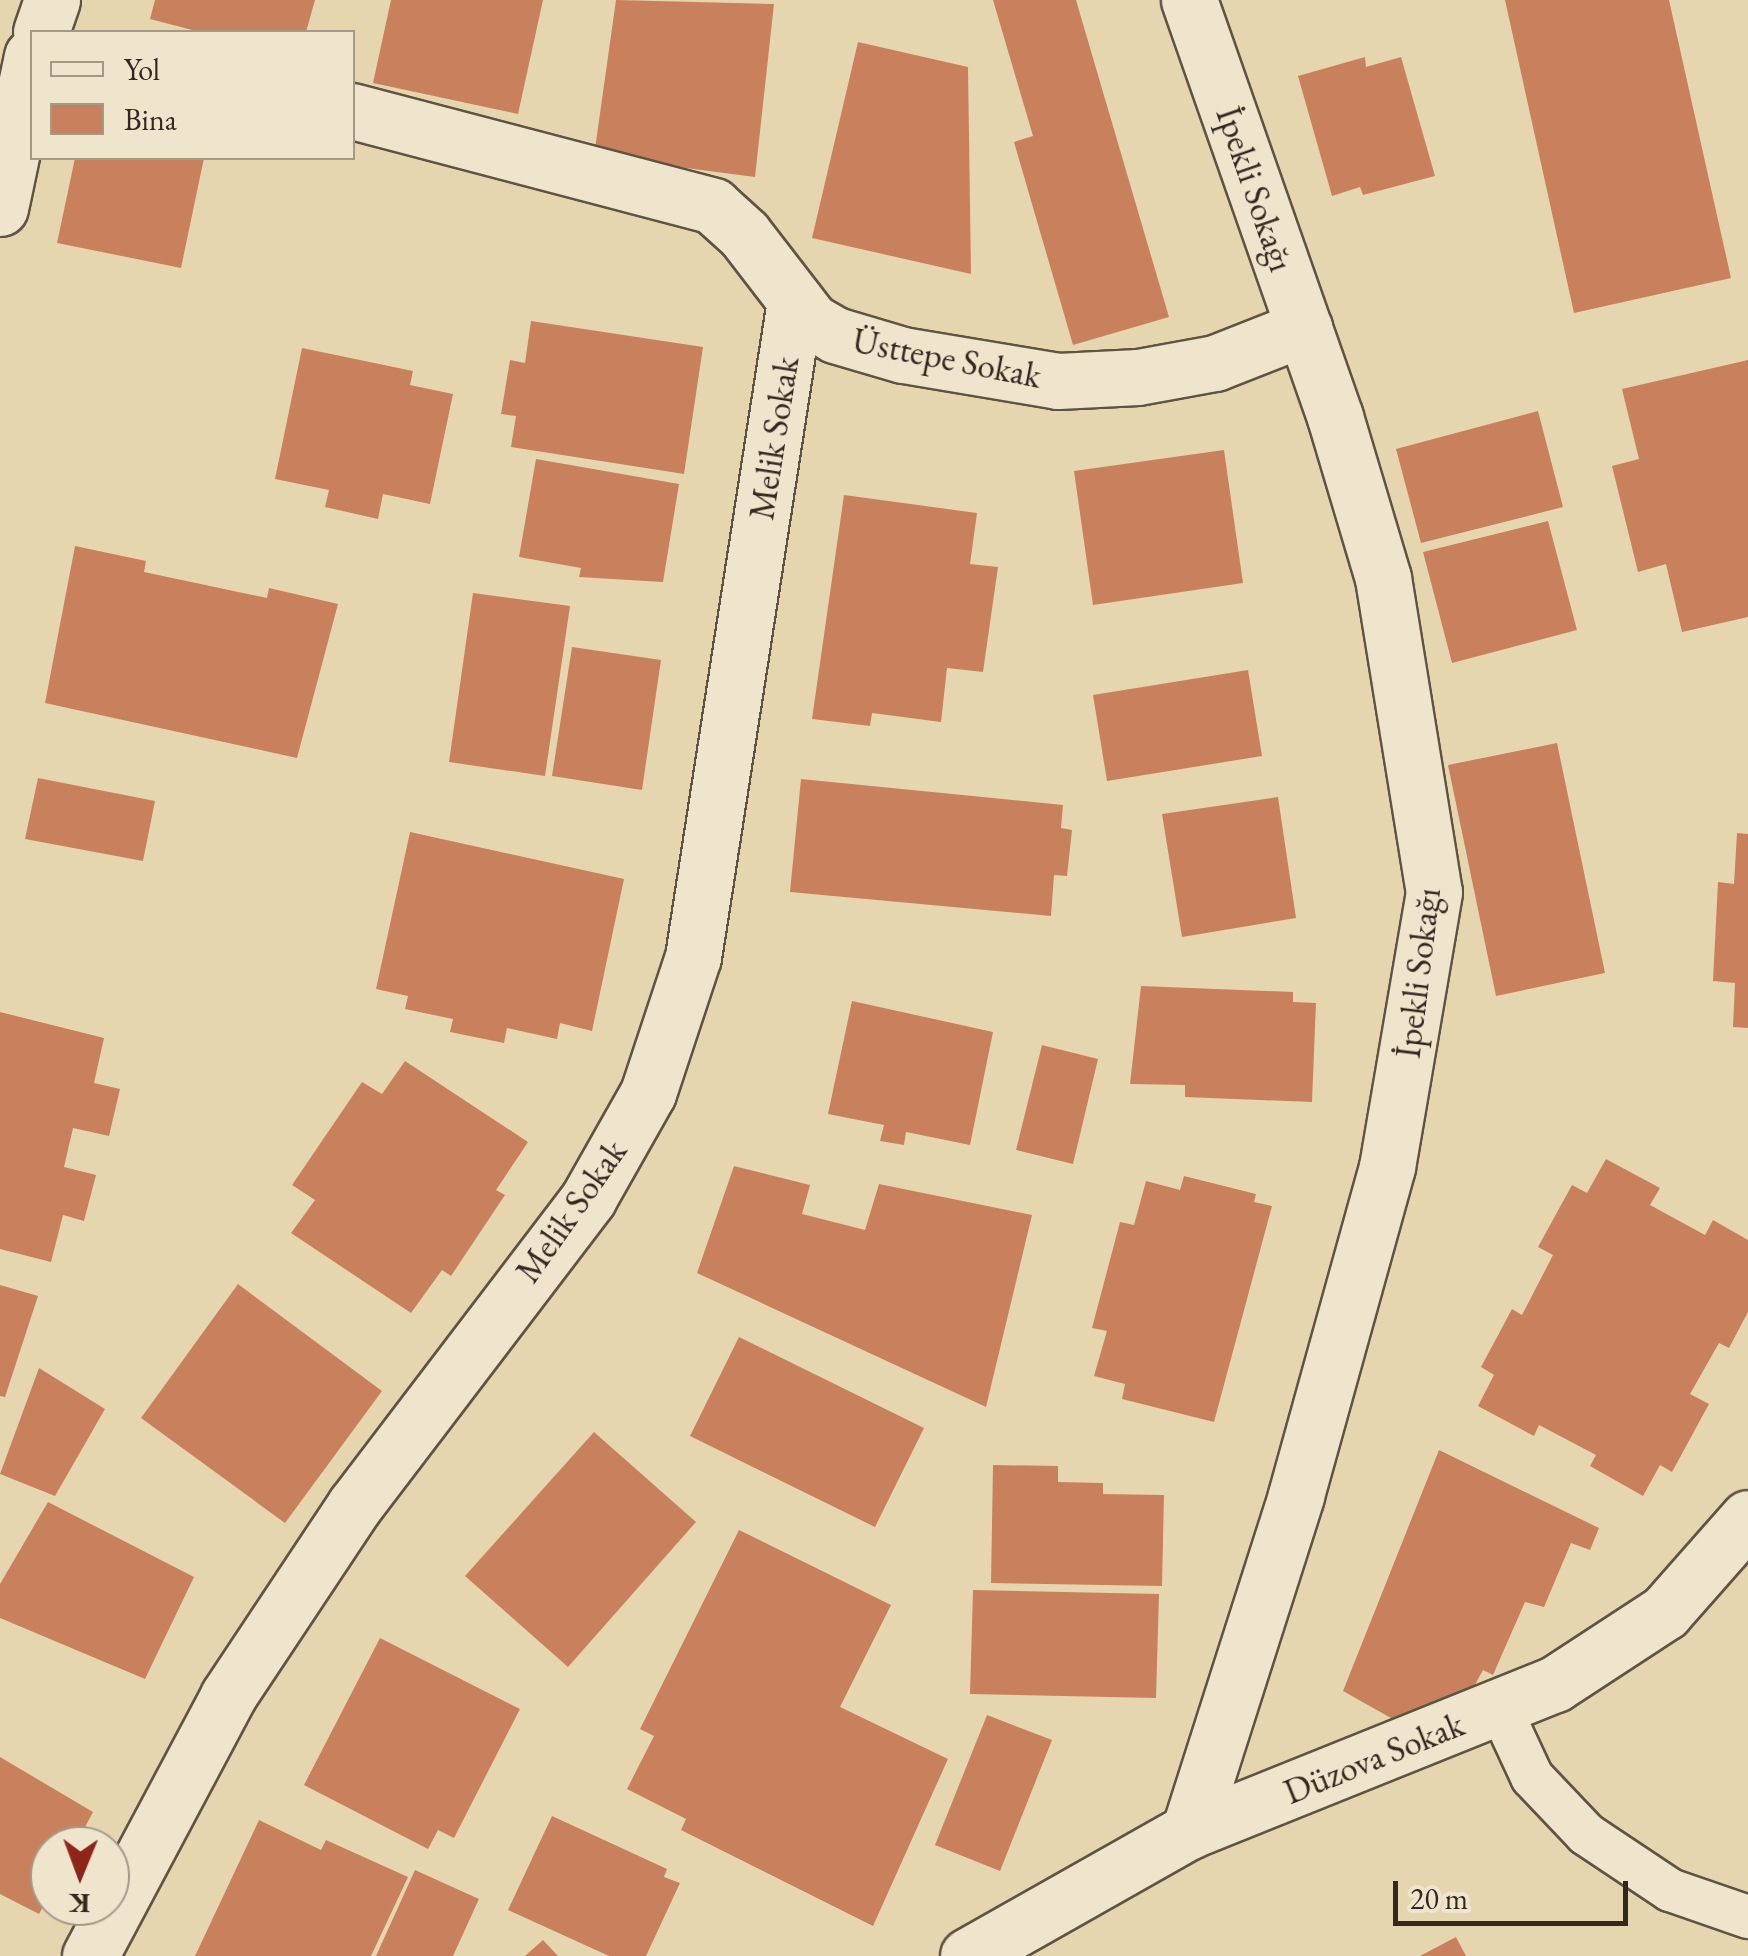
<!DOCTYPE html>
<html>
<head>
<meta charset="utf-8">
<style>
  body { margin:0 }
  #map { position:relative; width:1748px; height:1956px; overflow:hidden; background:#e6d6b0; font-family:"EB Garamond",serif }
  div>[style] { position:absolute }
  .building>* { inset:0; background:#c9815d }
  .roads { filter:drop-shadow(2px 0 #5f5444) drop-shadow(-2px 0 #5f5444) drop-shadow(0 2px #5f5444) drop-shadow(0 -2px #5f5444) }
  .lane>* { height:42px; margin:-21px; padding:0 21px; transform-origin:21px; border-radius:21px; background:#efe4cc }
  .street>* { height:55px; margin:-27.5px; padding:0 27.5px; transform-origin:27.5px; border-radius:27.5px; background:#efe4cc }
  .secondary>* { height:55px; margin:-27.5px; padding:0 27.5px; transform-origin:27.5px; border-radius:27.5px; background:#efe4cc }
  span { translate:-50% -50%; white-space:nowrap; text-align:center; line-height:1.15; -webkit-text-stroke:8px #efe4cc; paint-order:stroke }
  .street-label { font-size:35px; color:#322820 }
  .legend { position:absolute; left:30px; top:30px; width:325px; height:130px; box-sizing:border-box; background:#efe4cc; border:2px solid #a39987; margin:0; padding:12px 18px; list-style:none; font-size:30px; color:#322820 }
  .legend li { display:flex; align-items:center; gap:20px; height:50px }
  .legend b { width:50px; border:2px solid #a39987 }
  .north { position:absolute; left:30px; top:1826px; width:100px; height:100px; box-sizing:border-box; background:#efe4cc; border:2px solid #a39987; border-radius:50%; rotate:181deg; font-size:28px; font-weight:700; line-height:40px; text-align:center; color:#322820 }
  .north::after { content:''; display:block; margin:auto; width:35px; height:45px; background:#8f2418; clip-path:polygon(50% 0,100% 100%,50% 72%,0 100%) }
  .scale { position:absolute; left:1393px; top:1881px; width:235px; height:45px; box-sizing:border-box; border:5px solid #322820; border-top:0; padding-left:12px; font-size:30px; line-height:35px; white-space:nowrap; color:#322820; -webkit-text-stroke:8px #efe4cc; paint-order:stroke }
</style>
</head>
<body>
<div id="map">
  <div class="building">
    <i style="clip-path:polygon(155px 0,315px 0,306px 32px,200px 32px,150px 19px)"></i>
    <i style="clip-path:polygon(391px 0,543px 0,518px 114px,373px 83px)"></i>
    <i style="clip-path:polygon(616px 0,774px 4px,755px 177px,594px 156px)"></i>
    <i style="clip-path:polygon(993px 0,1076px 0,1169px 317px,1073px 345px,1014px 142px,1033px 136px)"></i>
    <i style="clip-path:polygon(1505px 0,1669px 0,1731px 278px,1574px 313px)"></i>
    <i style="clip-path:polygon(858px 42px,968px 67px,971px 274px,812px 238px)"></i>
    <i style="clip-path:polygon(1365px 57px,1366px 67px,1401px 57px,1435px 176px,1363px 195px,1360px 187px,1332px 196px,1298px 76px)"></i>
    <i style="clip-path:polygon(75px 158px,204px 158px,181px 268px,57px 243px)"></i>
    <i style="clip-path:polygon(531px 321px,703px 347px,684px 474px,511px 447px,516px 416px,501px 414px,510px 360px,525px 363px)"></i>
    <i style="clip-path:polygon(302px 348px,413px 371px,410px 385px,453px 394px,430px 504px,383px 494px,378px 519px,325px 507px,329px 490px,275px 479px)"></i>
    <i style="clip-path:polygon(1748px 360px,1748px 617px,1682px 632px,1666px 564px,1638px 572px,1612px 466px,1639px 459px,1622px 389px)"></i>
    <i style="clip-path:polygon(1538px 411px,1563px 507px,1421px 543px,1396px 449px)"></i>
    <i style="clip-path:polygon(1224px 450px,1243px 583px,1093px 605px,1074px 471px)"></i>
    <i style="clip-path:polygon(536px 459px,679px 484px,663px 582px,579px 577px,581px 568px,519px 557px)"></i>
    <i style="clip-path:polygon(844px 495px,977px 513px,970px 564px,998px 567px,983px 672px,947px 668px,941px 722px,872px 713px,870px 726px,812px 719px)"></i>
    <i style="clip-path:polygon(1548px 521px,1577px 630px,1452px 663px,1423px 552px)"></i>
    <i style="clip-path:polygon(75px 546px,146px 561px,144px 572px,267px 598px,269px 588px,338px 604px,297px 758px,45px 703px)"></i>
    <i style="clip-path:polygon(473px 593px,570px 606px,545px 776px,449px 762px)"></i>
    <i style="clip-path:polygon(572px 647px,661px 660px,642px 790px,552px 776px)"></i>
    <i style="clip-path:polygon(1248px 670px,1262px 756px,1107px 781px,1093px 695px)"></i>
    <i style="clip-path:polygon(1557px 743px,1605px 973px,1496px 996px,1448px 765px)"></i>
    <i style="clip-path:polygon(38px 778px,155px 801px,143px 861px,25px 839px)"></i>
    <i style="clip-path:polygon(801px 779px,1063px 805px,1061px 828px,1072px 830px,1067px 876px,1054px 875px,1051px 916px,790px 892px)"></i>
    <i style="clip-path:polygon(1278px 797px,1296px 918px,1182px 937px,1162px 814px)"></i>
    <i style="clip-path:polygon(410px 832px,624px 879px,592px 1031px,560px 1023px,557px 1039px,507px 1028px,504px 1043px,450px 1032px,453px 1019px,405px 1009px,408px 996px,376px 989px)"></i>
    <i style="clip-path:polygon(1737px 833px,1748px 834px,1748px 1028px,1733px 1027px,1735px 983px,1713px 981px,1718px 882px,1734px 884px)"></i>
    <i style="clip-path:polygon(1141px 986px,1293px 992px,1293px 1002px,1316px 1003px,1312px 1102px,1185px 1097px,1185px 1085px,1130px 1084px)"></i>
    <i style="clip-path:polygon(852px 1001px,993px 1032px,970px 1145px,906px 1132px,904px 1145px,880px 1141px,884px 1125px,828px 1114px)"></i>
    <i style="clip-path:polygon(0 1012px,104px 1038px,94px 1083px,120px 1089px,109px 1136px,73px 1128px,64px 1167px,96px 1175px,84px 1221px,63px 1215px,51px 1262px,0 1249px)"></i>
    <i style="clip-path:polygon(1042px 1045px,1098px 1059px,1073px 1164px,1016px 1150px)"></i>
    <i style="clip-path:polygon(405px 1061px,528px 1142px,496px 1190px,505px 1195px,451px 1276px,442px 1270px,411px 1313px,291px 1233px,315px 1200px,292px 1185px,362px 1082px,382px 1094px)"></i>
    <i style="clip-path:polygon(1606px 1159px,1660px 1188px,1650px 1205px,1705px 1235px,1713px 1220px,1748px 1240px,1748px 1312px,1729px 1348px,1719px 1343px,1690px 1394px,1709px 1404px,1672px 1472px,1660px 1465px,1643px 1496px,1590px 1466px,1596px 1455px,1539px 1425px,1534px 1436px,1478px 1406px,1494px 1375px,1481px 1367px,1512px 1309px,1522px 1315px,1553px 1255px,1538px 1247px,1572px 1185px,1587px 1193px)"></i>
    <i style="clip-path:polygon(734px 1166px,810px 1185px,802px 1214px,865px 1230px,879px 1184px,1032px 1215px,986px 1407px,697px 1273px)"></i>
    <i style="clip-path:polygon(1184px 1176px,1256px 1194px,1254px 1202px,1272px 1206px,1214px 1422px,1122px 1399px,1125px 1384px,1094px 1376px,1107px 1331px,1092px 1328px,1120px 1222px,1134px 1225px,1146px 1181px,1180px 1190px)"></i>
    <i style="clip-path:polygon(238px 1284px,382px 1391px,285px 1523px,141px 1418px)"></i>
    <i style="clip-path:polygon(0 1285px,38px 1296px,5px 1397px,0 1396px)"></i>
    <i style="clip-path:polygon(739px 1337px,924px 1428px,875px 1527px,690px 1436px)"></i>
    <i style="clip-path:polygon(39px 1368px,105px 1409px,55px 1496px,0 1474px)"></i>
    <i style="clip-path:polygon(594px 1432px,696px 1522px,568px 1667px,465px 1576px)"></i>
    <i style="clip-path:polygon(1439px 1450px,1599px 1528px,1590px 1550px,1571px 1543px,1544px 1607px,1525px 1602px,1493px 1675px,1483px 1670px,1463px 1707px,1398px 1722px,1343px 1691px)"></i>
    <i style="clip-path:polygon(993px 1465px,1058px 1466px,1058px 1482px,1103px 1483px,1103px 1494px,1164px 1495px,1162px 1586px,991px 1583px)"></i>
    <i style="clip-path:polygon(48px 1502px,194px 1577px,145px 1679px,0 1618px,0 1584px)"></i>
    <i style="clip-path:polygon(739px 1530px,891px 1605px,840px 1707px,948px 1759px,873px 1926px,681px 1830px,686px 1819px,627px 1789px,654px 1736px,640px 1729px)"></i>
    <i style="clip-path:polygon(973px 1590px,1159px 1594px,1156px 1698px,970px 1694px)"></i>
    <i style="clip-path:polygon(380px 1638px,520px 1709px,454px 1838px,438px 1830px,428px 1849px,304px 1785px)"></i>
    <i style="clip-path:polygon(987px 1715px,1052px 1740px,1000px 1871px,935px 1845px)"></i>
    <i style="clip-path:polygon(0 1757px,93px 1812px,75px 1846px,50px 1846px,50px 1893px,39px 1914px,0 1894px)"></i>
    <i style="clip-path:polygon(552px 1816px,667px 1869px,664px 1877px,680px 1883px,646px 1956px,609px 1956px,508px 1910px)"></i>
    <i style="clip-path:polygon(259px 1820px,321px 1850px,326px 1840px,408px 1877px,371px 1956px,195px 1956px)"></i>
    <i style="clip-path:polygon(415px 1870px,479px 1899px,453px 1956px,376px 1956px)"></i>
    <i style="clip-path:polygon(1456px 1937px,1466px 1956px,1420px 1956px)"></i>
    <i style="clip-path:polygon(543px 1940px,558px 1956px,525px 1956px)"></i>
  </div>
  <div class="roads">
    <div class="lane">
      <i style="left:1500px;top:1708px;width:76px;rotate:65.1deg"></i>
      <i style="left:1532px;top:1777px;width:79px;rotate:46.5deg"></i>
      <i style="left:1586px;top:1834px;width:101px;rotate:33.7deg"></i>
      <i style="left:1670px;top:1890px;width:83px;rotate:19.1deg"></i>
    </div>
    <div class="street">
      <i style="left:1189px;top:0;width:442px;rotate:70.7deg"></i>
      <i style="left:1335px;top:417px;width:168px;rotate:73.4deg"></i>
      <i style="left:1383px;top:578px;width:318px;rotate:80.8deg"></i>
      <i style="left:1434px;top:892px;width:279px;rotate:99.7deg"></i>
      <i style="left:1387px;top:1167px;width:341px;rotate:105.5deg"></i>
      <i style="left:1296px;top:1496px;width:352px;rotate:107.7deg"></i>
      <i style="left:41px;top:32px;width:34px;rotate:-71deg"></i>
      <i style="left:352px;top:111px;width:373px;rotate:14.7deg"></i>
      <i style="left:713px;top:206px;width:42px;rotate:42.1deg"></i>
      <i style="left:744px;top:234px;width:110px;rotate:52.4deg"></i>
      <i style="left:811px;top:321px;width:28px;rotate:30deg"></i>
      <i style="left:835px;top:335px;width:71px;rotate:16.4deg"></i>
      <i style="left:903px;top:355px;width:157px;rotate:9.5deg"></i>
      <i style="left:1058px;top:381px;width:80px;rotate:-2.9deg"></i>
      <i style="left:1138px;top:377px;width:78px;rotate:-10.3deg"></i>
      <i style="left:1215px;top:363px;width:96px;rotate:-21.5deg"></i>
      <i style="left:0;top:208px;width:155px;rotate:-78.1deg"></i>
      <i style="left:90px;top:1956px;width:294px;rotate:-62deg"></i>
      <i style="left:228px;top:1696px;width:229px;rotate:-56.4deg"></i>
      <i style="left:355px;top:1505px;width:385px;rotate:-52.7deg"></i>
      <i style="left:588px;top:1199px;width:122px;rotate:-60.5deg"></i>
      <i style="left:648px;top:1093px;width:143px;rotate:-71.7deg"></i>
      <i style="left:693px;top:957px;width:664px;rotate:-81.16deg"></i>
    </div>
    <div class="secondary">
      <i style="left:968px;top:1956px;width:254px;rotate:-29.5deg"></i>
      <i style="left:1189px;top:1831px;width:394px;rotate:-21.9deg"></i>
      <i style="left:1555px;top:1684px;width:131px;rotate:-33.2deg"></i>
      <i style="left:1665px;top:1612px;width:125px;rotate:-48.6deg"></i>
    </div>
  </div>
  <div class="street-label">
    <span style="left:1255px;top:189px;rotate:71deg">İpekli Sokağı</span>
    <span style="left:947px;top:358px;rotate:11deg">Üsttepe Sokak</span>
    <span style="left:774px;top:438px;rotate:-81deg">Melik Sokak</span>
    <span style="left:1418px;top:973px;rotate:-83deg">İpekli Sokağı</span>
    <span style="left:571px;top:1211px;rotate:-55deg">Melik Sokak</span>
    <span style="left:1374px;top:1758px;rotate:-22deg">Düzova Sokak</span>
  </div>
  <ul class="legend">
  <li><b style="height:12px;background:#efe4cc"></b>Yol</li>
  <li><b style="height:28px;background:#c9815d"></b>Bina</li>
  </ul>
  <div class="north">K</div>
  <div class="scale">20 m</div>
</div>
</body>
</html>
